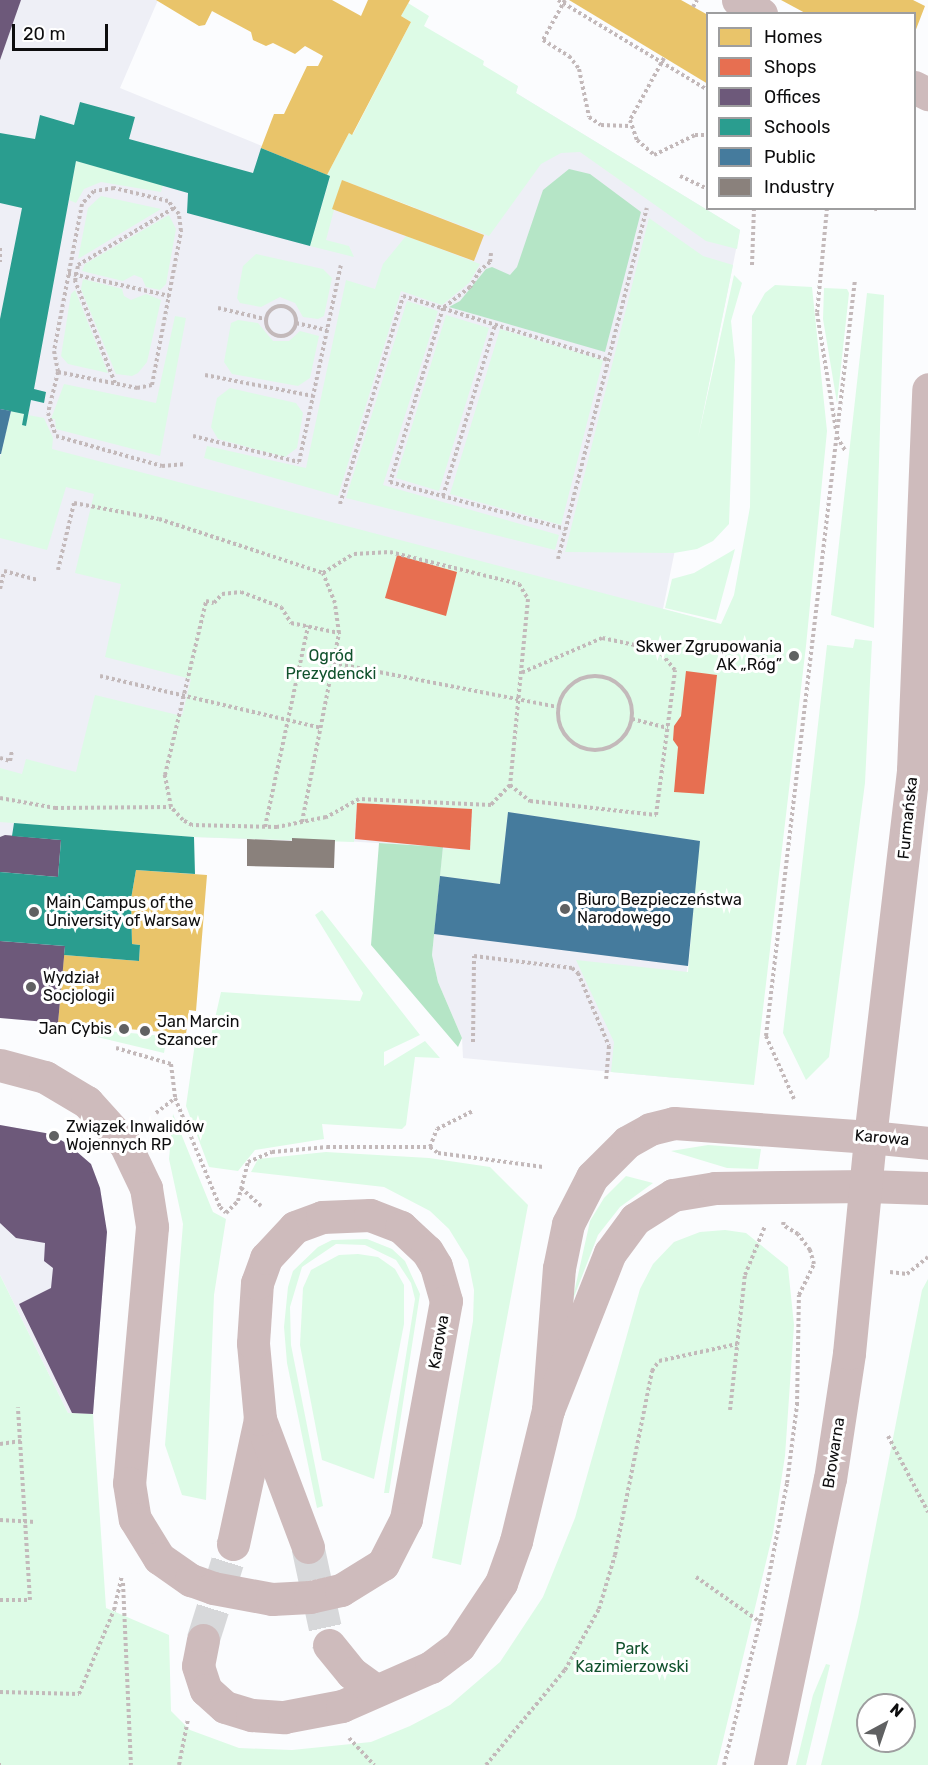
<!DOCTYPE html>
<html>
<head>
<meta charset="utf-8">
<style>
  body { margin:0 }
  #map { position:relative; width:928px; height:1765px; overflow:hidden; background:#fbfcfe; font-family:Rubik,sans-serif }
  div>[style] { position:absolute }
  .built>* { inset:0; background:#eeeff6 }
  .green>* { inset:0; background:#ddfbe6 }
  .forest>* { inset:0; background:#b5e5c6 }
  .homes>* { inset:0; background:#e9c46a }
  .shops>* { inset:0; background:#e76f51 }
  .offices>* { inset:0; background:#6d597a }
  .schools>* { inset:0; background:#2a9d8f }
  .public>* { inset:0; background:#457b9d }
  .industry>* { inset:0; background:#8a817c }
  .minor-tunnel>* { height:33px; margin-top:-16.5px; transform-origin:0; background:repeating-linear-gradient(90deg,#d7d8da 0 33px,transparent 0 49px) }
  .path>* { height:4px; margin-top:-2px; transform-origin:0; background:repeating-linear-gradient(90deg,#c3b9ba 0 3px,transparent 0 6px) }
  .path>.ring { margin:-2px; padding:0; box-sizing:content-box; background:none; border:4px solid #c3b9ba; border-radius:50% }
  .minor>* { height:33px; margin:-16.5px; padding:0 16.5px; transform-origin:16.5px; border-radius:16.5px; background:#cebbbc }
  .tertiary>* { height:33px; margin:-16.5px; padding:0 16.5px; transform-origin:16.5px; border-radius:16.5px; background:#cebbbc }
  .minor-bridge>* { height:33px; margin:-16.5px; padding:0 16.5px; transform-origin:16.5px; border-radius:16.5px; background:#cebbbc }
  .dots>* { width:16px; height:16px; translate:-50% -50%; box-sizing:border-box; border:3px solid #fff; border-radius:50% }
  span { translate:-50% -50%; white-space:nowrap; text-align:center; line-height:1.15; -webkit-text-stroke:6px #fff; paint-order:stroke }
  .poi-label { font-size:16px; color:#0d0d0e }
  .right { translate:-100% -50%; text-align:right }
  .left { translate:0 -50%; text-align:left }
  .park-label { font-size:16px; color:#11522d }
  .street-label { font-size:16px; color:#0d0d0e }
  .legend { position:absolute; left:706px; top:12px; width:210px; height:198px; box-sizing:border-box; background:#fff; border:2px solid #9e9e9f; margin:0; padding:8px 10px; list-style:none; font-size:18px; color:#0d0d0e }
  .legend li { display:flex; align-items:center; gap:12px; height:30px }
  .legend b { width:30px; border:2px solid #9e9e9f }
  .north { position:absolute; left:856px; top:1693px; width:60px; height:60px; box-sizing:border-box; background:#fff; border:2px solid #9e9e9f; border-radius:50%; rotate:40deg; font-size:16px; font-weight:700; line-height:24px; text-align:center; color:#0d0d0e }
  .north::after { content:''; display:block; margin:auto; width:21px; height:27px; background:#606162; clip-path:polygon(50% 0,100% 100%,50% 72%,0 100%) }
  .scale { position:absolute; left:12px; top:24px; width:96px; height:27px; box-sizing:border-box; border:3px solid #0d0d0e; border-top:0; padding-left:8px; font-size:18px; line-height:21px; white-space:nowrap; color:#0d0d0e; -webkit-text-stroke:4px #fff; paint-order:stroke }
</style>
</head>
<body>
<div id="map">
  <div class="built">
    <i style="clip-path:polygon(0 0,158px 0,120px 88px,414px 208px,518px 86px,516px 93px,740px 230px,663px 609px,722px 625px,676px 1078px,463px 1058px,462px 1038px,438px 982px,432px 955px,443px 847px,293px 838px,292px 841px,194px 837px,76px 827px,58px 1023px,0 1018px)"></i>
    <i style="clip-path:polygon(0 1125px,51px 1134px,69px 1145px,91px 1164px,100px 1188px,107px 1232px,93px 1414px,68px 1413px,0 1275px)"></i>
  </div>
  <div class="green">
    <i style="clip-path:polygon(408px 3px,429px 16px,424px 26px,484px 61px,483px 65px,518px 86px,516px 93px,740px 230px,737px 249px,706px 241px,580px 152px,561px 153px,541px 164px,489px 236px,342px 180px,326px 240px,349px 246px,354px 257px,310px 246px,329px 181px,327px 175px,349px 133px,353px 134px,411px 22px,401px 16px)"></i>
    <i style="clip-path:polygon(76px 161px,163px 185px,161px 192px,101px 182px,84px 189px,76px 203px,69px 200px)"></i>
    <i style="clip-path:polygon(101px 196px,161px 209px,78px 259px,88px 208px)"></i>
    <i style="clip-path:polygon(169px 215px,176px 229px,166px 284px,160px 290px,146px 287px,142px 278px,134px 275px,123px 281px,82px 271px,85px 264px)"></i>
    <i style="clip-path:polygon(649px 218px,703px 256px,733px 265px,698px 438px,734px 275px,742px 283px,731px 321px,735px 360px,729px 524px,713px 541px,697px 549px,674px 553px,565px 552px)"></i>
    <i style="clip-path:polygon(406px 236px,480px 264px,469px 283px,442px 305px,401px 291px,338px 496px,204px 458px,207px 446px,306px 468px,346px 280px,375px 289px,383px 264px)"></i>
    <i style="clip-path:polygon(256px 254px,323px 269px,332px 278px,324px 316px,318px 319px,303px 317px,295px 303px,280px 297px,261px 307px,240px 303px,237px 298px,243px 266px)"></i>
    <i style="clip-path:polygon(83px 279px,122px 289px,124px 296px,131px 300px,146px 294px,161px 300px,147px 362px,138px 373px,132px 376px,116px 374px,81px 289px)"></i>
    <i style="clip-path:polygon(775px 285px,812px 287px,827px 431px,806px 646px,754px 1085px,611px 1072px,614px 1042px,576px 960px,688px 972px,699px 841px,508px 812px,500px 884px,440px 876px,443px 849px,470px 850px,472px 809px,357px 803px,354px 842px,194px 837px,0 822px,0 768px,22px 774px,26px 759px,76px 772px,95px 695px,182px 716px,191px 679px,105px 657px,121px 584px,75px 573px,94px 494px,66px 487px,47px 550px,0 538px,0 458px,11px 411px,24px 414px,22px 425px,26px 426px,28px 415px,44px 418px,53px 438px,52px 449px,721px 624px,734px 595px,750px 507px,752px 316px,765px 293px)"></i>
    <i style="clip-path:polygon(824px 288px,847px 289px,849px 293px,837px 403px,823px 319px)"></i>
    <i style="clip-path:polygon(75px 290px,108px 373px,68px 364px,61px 356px,71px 294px)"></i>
    <i style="clip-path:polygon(867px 293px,884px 295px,874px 628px,831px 615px)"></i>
    <i style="clip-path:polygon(407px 301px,438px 311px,383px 485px,559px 535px,555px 550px,346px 498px)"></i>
    <i style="clip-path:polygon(446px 315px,489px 328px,439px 491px,396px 478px)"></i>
    <i style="clip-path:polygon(175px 316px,186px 318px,160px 456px,56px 429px,55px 419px,51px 419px,64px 384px,156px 403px)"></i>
    <i style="clip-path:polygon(238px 320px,258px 323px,273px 341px,289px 341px,300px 331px,319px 336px,310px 378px,298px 386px,232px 374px,224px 362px,231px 323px)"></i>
    <i style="clip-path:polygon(500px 329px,603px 360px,561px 525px,450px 494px)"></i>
    <i style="clip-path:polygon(230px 388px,296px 403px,303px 413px,297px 448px,285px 457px,218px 439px,211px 427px,217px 398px)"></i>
    <i style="clip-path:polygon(735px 549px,716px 620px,665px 608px,672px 579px,694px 573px)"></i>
    <i style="clip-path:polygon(855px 639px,872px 641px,865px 783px,829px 1057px,806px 1080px,783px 1033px,827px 645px,853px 648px)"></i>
    <i style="clip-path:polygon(322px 910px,420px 1035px,384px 1052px,384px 1066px,425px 1041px,440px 1058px,415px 1057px,406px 1125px,402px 1129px,322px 1124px,324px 1139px,255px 1150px,238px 1171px,209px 1167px,186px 1106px,196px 1036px,211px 1036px,221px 992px,360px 1001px,363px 993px,315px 915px)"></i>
    <i style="clip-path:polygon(97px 1030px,175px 1037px,174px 1047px,165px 1047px,164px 1053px,97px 1037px)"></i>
    <i style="clip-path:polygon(173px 1114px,213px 1212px,226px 1219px,214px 1295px,206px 1500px,182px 1495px,165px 1445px,183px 1224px,169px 1159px)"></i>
    <i style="clip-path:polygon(708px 1145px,761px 1149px,758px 1169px,727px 1168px,671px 1151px)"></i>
    <i style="clip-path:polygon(326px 1152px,429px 1158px,490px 1167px,528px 1205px,461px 1565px,432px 1558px,473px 1321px,474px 1290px,468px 1260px,449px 1229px,430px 1211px,384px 1187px,251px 1172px,258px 1159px)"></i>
    <i style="clip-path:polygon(626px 1176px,653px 1183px,620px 1207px,598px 1235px,572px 1302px,590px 1221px,604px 1198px)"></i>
    <i style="clip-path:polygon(725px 1230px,746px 1233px,788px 1267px,794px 1325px,785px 1456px,773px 1533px,717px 1765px,0 1765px,0 1275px,68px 1413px,93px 1414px,106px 1608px,169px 1635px,171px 1711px,190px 1730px,239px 1748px,292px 1750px,371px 1742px,410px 1726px,450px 1705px,500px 1662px,543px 1597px,575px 1518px,640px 1289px,653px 1264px,674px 1242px,700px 1232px)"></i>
    <i style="clip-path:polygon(367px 1239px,392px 1249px,405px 1261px,420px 1294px,389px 1493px,384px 1493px,415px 1299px,411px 1283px,396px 1260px,365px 1245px,336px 1244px,302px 1267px,290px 1307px,291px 1345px,323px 1506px,317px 1508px,287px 1363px,284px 1327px,288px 1287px,293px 1271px,318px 1247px,332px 1240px)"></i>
    <i style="clip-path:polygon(358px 1254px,378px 1257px,395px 1269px,404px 1285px,404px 1324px,374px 1479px,322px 1460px,300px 1345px,303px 1288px,311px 1270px,339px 1255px)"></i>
    <i style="clip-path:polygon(evenodd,928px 1279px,928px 1765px,821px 1765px,858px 1617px,922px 1290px,928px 1279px,868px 1705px,904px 1705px,904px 1741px,868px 1741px,868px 1705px)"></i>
    <i style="clip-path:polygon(826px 1664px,830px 1665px,806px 1765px,796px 1765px,813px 1695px)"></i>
  </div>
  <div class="forest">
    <i style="clip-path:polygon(569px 169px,590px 174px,641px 212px,605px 352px,449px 307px,460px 301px,486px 269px,492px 267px,510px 275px,517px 267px,543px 190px)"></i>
    <i style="clip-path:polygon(379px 843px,443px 847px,432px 955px,438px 982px,462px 1038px,458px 1047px,371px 945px)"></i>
  </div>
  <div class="homes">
    <i style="clip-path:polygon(156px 0,332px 0,361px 16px,368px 0,410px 0,401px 16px,411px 22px,352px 135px,349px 133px,327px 175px,261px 148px,274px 114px,284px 114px,307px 66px,318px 66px,323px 56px,305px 46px,295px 54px,273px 43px,266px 46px,253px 40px,251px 32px,212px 11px,205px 25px,199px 26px)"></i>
    <i style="clip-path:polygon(569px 0,681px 0,708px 15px,708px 84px)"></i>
    <i style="clip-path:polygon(781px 0,913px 0,925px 6px,915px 32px,915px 14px,807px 14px)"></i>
    <i style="clip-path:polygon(342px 180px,484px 235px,474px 261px,332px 209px)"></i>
    <i style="clip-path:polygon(136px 870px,207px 875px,196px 1011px,189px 1010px,186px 1034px,58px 1023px,64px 955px,139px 961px,140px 945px,132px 944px,131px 899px)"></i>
  </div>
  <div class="shops">
    <i style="clip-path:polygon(397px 555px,457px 572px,446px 616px,385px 598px)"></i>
    <i style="clip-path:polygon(686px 671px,717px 675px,704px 794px,674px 792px,678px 747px,673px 740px,674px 726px,681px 716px)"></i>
    <i style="clip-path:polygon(357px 803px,472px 809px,470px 850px,355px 839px)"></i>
  </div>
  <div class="offices">
    <i style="clip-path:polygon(0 0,21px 0,0 60px)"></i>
    <i style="clip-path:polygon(5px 835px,61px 840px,58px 877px,0 872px,0 837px)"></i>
    <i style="clip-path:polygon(0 941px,65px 946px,58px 1023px,0 1018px)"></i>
    <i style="clip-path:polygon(0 1125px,51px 1134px,69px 1145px,91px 1164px,100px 1188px,107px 1232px,93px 1414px,72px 1413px,19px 1304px,51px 1288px,53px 1268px,44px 1261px,45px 1243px,16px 1238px,0 1223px)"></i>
  </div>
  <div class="schools">
    <i style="clip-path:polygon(80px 102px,135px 117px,129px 139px,253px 173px,261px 148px,330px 176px,310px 246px,187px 213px,188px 193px,76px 161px,34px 389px,46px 392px,44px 403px,31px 400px,26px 426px,22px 425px,24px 414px,0 409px,0 319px,22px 208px,0 203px,0 133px,35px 139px,40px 115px,74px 125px)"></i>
    <i style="clip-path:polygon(14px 823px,194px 837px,195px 874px,136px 870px,131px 899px,132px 944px,140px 945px,139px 961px,64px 955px,65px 946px,0 941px,0 872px,58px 877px,61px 840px,12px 836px)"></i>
  </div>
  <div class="public">
    <i style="clip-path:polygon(0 409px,11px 411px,1px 454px,0 454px)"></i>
    <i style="clip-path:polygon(508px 812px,700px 841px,688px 966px,434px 934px,440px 876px,500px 884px)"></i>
  </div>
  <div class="industry">
    <i style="clip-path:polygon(292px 838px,335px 840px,334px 868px,247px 866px,247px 839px,292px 841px)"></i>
  </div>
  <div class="minor-tunnel">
    <i style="left:308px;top:1547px;width:100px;rotate:77.9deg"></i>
    <i style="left:203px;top:1640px;width:101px;rotate:-72.6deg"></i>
  </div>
  <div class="path">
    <i style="left:558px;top:0;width:175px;rotate:31deg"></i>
    <i style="left:565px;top:0;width:46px;rotate:118.8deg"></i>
    <i style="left:543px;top:40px;width:31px;rotate:32deg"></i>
    <i style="left:569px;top:56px;width:16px;rotate:52deg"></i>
    <i style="left:579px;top:69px;width:49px;rotate:78.2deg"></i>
    <i style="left:589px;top:117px;width:14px;rotate:34deg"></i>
    <i style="left:601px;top:125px;width:28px;rotate:2deg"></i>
    <i style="left:693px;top:7px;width:8px;rotate:-60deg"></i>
    <i style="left:664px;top:58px;width:71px;rotate:118.7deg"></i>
    <i style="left:630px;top:120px;width:21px;rotate:71deg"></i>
    <i style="left:637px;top:140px;width:23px;rotate:41deg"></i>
    <i style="left:654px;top:155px;width:46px;rotate:-26deg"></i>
    <i style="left:695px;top:135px;width:13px"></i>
    <i style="left:680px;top:176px;width:31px;rotate:25deg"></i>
    <i style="left:827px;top:208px;width:105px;rotate:95.4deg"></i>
    <i style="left:817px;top:313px;width:119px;rotate:80.8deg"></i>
    <i style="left:875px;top:208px;width:5px;rotate:53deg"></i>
    <i style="left:0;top:248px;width:14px;rotate:90deg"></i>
    <i style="left:491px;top:253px;width:9px;rotate:96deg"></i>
    <i style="left:490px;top:262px;width:13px;rotate:141deg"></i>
    <i style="left:480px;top:270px;width:20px;rotate:120deg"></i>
    <i style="left:470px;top:287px;width:34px;rotate:142deg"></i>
    <i style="left:443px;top:308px;width:182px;rotate:106.9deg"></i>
    <i style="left:390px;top:482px;width:182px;rotate:15deg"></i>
    <i style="left:752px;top:265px;width:57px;rotate:-88deg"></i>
    <i style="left:68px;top:273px;width:104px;rotate:12.8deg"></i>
    <i class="ring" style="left:266px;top:306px;width:26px;height:26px"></i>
    <i style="left:218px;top:308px;width:48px;rotate:13.2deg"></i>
    <i style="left:296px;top:323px;width:32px;rotate:13deg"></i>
    <i style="left:58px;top:372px;width:81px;rotate:11.4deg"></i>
    <i style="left:137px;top:388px;width:15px;rotate:-11deg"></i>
    <i style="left:152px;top:385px;width:157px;rotate:-79.3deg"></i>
    <i style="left:181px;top:231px;width:17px;rotate:-97deg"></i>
    <i style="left:179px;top:214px;width:17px;rotate:-130deg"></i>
    <i style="left:168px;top:201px;width:56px;rotate:-166.5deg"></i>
    <i style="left:114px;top:188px;width:20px;rotate:171deg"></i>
    <i style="left:94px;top:191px;width:18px;rotate:133deg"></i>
    <i style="left:82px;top:204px;width:150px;rotate:100.8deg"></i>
    <i style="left:54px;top:351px;width:21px;rotate:79deg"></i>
    <i style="left:58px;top:372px;width:42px;rotate:103.7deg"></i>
    <i style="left:48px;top:413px;width:24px;rotate:71deg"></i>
    <i style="left:56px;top:436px;width:110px;rotate:15.8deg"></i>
    <i style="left:162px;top:466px;width:24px;rotate:-5deg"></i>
    <i style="left:205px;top:375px;width:110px;rotate:11deg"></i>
    <i style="left:115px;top:383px;width:110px;rotate:-111.4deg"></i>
    <i style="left:75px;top:281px;width:16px;rotate:-79deg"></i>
    <i style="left:78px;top:265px;width:112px;rotate:-30.7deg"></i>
    <i style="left:193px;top:436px;width:109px;rotate:13.8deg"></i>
    <i style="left:299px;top:462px;width:201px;rotate:-78deg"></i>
    <i style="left:837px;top:437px;width:17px;rotate:59deg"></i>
    <i style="left:443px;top:496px;width:179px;rotate:-73.1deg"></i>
    <i style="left:340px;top:504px;width:217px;rotate:-73.1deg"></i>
    <i style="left:403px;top:296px;width:216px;rotate:17.3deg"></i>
    <i style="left:558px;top:559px;width:362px;rotate:-75.8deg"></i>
    <i style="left:58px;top:570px;width:69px;rotate:-76.6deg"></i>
    <i style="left:74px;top:503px;width:86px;rotate:10.7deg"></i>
    <i style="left:159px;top:519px;width:173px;rotate:18.2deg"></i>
    <i style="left:323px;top:573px;width:36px;rotate:-32deg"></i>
    <i style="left:354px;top:554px;width:36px;rotate:-3deg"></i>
    <i style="left:390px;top:552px;width:133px;rotate:13.9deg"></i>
    <i style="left:519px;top:584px;width:17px;rotate:59deg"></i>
    <i style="left:528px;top:599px;width:187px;rotate:95.5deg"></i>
    <i style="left:510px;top:785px;width:28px;rotate:134deg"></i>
    <i style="left:491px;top:805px;width:132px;rotate:-177.4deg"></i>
    <i style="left:359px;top:799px;width:38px;rotate:151deg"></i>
    <i style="left:326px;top:817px;width:50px;rotate:168.5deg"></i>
    <i style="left:277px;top:827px;width:85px;rotate:-178.7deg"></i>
    <i style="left:192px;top:825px;width:10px;rotate:-151deg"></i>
    <i style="left:183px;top:820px;width:18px;rotate:-133deg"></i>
    <i style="left:171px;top:807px;width:33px;rotate:-101deg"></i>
    <i style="left:165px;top:775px;width:179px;rotate:-76.7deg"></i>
    <i style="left:206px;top:601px;width:8px;rotate:14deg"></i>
    <i style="left:214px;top:603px;width:12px;rotate:-48deg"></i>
    <i style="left:222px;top:594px;width:19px;rotate:-6deg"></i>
    <i style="left:241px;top:592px;width:43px;rotate:20.6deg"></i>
    <i style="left:281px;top:607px;width:19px;rotate:58deg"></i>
    <i style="left:291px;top:623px;width:49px;rotate:11.8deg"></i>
    <i style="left:0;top:589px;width:18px;rotate:-77deg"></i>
    <i style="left:4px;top:571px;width:34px;rotate:15deg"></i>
    <i style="left:333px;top:663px;width:228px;rotate:11.1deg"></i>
    <i class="ring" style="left:558px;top:676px;width:70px;height:70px"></i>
    <i style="left:100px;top:676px;width:227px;rotate:13.2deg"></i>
    <i style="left:632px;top:719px;width:37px;rotate:14deg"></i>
    <i style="left:0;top:758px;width:10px;rotate:17deg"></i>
    <i style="left:10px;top:761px;width:10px;rotate:-79deg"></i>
    <i style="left:510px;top:785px;width:26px;rotate:39deg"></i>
    <i style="left:530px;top:801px;width:127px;rotate:6.3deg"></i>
    <i style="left:656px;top:815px;width:146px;rotate:-82.5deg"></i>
    <i style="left:675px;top:670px;width:26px;rotate:-130deg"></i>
    <i style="left:658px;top:650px;width:57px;rotate:-167.9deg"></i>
    <i style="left:602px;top:638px;width:88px;rotate:156.6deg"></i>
    <i style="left:0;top:798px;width:56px;rotate:10.3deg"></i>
    <i style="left:55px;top:808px;width:116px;rotate:-0.5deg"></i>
    <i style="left:302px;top:822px;width:193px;rotate:-78.9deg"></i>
    <i style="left:339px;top:633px;width:30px;rotate:-98deg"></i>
    <i style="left:335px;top:603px;width:32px;rotate:-112deg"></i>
    <i style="left:265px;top:827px;width:206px;rotate:-77.9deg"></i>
    <i style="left:473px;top:1042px;width:86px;rotate:-89.3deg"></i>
    <i style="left:474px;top:956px;width:99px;rotate:7deg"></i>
    <i style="left:572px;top:968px;width:8px;rotate:40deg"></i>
    <i style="left:578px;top:973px;width:79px;rotate:67deg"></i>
    <i style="left:609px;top:1046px;width:33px;rotate:95deg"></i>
    <i style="left:116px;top:1048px;width:57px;rotate:16.2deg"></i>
    <i style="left:171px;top:1064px;width:34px;rotate:83deg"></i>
    <i style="left:175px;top:1098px;width:118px;rotate:67.6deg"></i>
    <i style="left:220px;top:1207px;width:8px;rotate:45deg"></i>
    <i style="left:226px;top:1213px;width:17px;rotate:-45deg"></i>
    <i style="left:238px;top:1201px;width:40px;rotate:-75.6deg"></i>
    <i style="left:248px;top:1162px;width:26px;rotate:-23deg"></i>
    <i style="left:272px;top:1152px;width:55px;rotate:-5.2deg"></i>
    <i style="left:327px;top:1147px;width:103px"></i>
    <i style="left:430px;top:1147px;width:10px;rotate:37deg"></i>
    <i style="left:438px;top:1153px;width:106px;rotate:7.6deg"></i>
    <i style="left:794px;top:1099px;width:69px;rotate:-114deg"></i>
    <i style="left:766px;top:1036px;width:761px;rotate:-83.29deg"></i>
    <i style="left:156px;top:1113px;width:24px;rotate:-38deg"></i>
    <i style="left:430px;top:1147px;width:19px;rotate:-69deg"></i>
    <i style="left:437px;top:1129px;width:40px;rotate:-26.6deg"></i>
    <i style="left:241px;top:1188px;width:27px;rotate:42deg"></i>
    <i style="left:890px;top:1272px;width:17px;rotate:7deg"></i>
    <i style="left:907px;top:1274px;width:27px;rotate:-39deg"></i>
    <i style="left:730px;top:1410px;width:136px;rotate:-83.7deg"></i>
    <i style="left:745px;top:1275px;width:53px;rotate:-67.8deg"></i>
    <i style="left:888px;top:1436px;width:86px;rotate:62.2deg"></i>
    <i style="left:0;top:1444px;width:21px;rotate:-8deg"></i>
    <i style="left:0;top:1520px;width:36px;rotate:3deg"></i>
    <i style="left:696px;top:1577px;width:78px;rotate:35.1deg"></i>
    <i style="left:123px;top:1583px;width:182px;rotate:87.5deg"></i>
    <i style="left:0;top:1600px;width:30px"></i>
    <i style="left:30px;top:1600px;width:193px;rotate:-93.6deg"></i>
    <i style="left:0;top:1692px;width:79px;rotate:1.5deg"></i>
    <i style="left:79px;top:1694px;width:91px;rotate:-67.4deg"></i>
    <i style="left:114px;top:1610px;width:35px;rotate:-77deg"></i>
    <i style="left:349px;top:1738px;width:37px;rotate:47deg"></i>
    <i style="left:0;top:1765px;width:1px"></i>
    <i style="left:179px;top:1765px;width:47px;rotate:-78.9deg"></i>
    <i style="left:486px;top:1765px;width:124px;rotate:-50.3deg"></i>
    <i style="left:565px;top:1670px;width:70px;rotate:-60.9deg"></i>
    <i style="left:599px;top:1609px;width:56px;rotate:-73.5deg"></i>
    <i style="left:615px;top:1555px;width:188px;rotate:-78.6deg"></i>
    <i style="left:652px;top:1371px;width:12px;rotate:-55deg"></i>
    <i style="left:659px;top:1361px;width:80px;rotate:-12.3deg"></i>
    <i style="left:724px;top:1765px;width:147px;rotate:-75.9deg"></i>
    <i style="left:760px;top:1622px;width:142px;rotate:-79deg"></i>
    <i style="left:787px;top:1483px;width:79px;rotate:-82.7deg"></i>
    <i style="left:797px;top:1405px;width:110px;rotate:-89deg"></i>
    <i style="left:799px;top:1295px;width:34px;rotate:-64deg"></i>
    <i style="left:814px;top:1264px;width:15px;rotate:-106deg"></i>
    <i style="left:810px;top:1250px;width:20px;rotate:-127deg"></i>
    <i style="left:798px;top:1234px;width:17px;rotate:-149deg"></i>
    <i style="left:783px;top:1225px;width:5px;rotate:-79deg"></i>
  </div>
  <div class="minor">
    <i style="left:738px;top:0;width:27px;rotate:31deg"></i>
    <i style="left:914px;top:87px;width:16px;rotate:27deg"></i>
    <i style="left:0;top:1065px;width:47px;rotate:14.9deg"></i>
    <i style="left:45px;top:1077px;width:49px;rotate:30.8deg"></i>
    <i style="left:87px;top:1102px;width:57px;rotate:47.9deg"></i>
    <i style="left:125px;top:1144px;width:49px;rotate:64.5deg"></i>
    <i style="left:146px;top:1188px;width:39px;rotate:81deg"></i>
    <i style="left:152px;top:1227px;width:257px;rotate:95.1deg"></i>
    <i style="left:129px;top:1483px;width:36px;rotate:81deg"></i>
    <i style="left:135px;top:1519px;width:46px;rotate:58.4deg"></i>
    <i style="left:548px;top:1410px;width:142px;rotate:-85.6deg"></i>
    <i style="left:559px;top:1268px;width:45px;rotate:-78.4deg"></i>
    <i style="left:568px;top:1224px;width:53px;rotate:-62.9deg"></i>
    <i style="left:592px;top:1177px;width:49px;rotate:-45deg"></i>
    <i style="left:627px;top:1142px;width:26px;rotate:-29deg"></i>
    <i style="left:650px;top:1129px;width:25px;rotate:-14deg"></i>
    <i style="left:674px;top:1123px;width:196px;rotate:4.1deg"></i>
    <i style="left:870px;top:1137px;width:370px;rotate:-83.3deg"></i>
    <i style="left:913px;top:770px;width:381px;rotate:-87.7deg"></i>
    <i style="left:233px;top:1544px;width:128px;rotate:-77.8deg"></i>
    <i style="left:308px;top:1547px;width:137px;rotate:-110.6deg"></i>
    <i style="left:260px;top:1419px;width:76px;rotate:-95.3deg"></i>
    <i style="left:253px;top:1343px;width:60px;rotate:-86.2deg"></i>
    <i style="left:257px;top:1283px;width:27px;rotate:-70deg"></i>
    <i style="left:266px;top:1258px;width:42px;rotate:-46.9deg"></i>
    <i style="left:295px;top:1227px;width:29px;rotate:-20deg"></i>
    <i style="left:322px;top:1217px;width:48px;rotate:-2.4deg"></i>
    <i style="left:370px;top:1215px;width:33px;rotate:21deg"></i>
    <i style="left:401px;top:1227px;width:35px;rotate:43deg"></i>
    <i style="left:427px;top:1251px;width:17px;rotate:59deg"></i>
    <i style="left:436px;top:1266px;width:36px;rotate:74deg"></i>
    <i style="left:446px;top:1301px;width:222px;rotate:100.4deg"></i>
    <i style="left:406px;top:1519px;width:51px;rotate:117.1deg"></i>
    <i style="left:203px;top:1640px;width:26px;rotate:101deg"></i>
    <i style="left:198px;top:1666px;width:25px;rotate:72deg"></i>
    <i style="left:206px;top:1690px;width:25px;rotate:42deg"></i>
    <i style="left:225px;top:1707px;width:28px;rotate:17deg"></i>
    <i style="left:252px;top:1715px;width:32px;rotate:4deg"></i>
    <i style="left:284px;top:1717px;width:59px;rotate:-10.7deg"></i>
    <i style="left:342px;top:1706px;width:97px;rotate:-23.7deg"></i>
    <i style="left:431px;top:1667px;width:35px;rotate:-37deg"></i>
    <i style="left:459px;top:1646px;width:76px;rotate:-56.3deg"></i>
    <i style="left:501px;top:1583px;width:45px;rotate:-70.3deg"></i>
    <i style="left:516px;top:1541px;width:135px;rotate:-76.3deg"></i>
    <i style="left:548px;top:1410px;width:169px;rotate:-68.5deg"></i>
    <i style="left:610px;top:1253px;width:42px;rotate:-53.7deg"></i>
    <i style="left:635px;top:1219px;width:45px;rotate:-32.3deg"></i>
    <i style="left:673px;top:1195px;width:43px;rotate:-9.5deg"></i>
    <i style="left:715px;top:1188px;width:151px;rotate:-0.8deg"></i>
    <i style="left:329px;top:1645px;width:36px;rotate:51deg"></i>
    <i style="left:352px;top:1673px;width:29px;rotate:36deg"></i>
  </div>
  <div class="tertiary">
    <i style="left:866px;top:1186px;width:62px;rotate:1.8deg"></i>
    <i style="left:770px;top:1765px;width:292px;rotate:-78.2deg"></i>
    <i style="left:830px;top:1479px;width:127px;rotate:-81.4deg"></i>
    <i style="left:849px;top:1353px;width:217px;rotate:-84.4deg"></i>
    <i style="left:870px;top:1137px;width:58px;rotate:5.9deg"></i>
  </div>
  <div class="minor-bridge">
    <i style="left:159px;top:1558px;width:39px;rotate:35deg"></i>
    <i style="left:191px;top:1580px;width:23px;rotate:20deg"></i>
    <i style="left:213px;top:1588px;width:60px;rotate:10.6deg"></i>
    <i style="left:272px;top:1599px;width:38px;rotate:-3deg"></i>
    <i style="left:310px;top:1597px;width:32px;rotate:-13deg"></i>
    <i style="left:341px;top:1590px;width:49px;rotate:-31.8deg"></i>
  </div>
  <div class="dots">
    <i style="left:794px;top:656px;background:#606162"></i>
    <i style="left:565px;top:909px;background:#606162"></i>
    <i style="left:34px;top:912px;background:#606162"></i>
    <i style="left:31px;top:987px;background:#606162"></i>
    <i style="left:124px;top:1029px;background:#606162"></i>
    <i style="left:145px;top:1031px;background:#606162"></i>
    <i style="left:54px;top:1136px;background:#606162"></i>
  </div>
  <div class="poi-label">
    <span class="right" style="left:782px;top:656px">Skwer Zgrupowania<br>AK „Róg”</span>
    <span class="left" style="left:577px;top:909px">Biuro Bezpieczeństwa<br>Narodowego</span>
    <span class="left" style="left:46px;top:912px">Main Campus of the<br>University of Warsaw</span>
    <span class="left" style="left:43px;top:987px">Wydział<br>Socjologii</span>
    <span class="left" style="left:157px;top:1031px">Jan Marcin<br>Szancer</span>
    <span class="right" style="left:112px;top:1029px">Jan Cybis</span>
    <span class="left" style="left:66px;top:1136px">Związek Inwalidów<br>Wojennych RP</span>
  </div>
  <div class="park-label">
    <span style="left:331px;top:665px">Ogród<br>Prezydencki</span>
    <span style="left:632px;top:1658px">Park<br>Kazimierzowski</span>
  </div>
  <div class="street-label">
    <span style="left:908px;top:818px;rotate:-84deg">Furmańska</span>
    <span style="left:882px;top:1138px;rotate:5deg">Karowa</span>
    <span style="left:439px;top:1342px;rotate:-80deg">Karowa</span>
    <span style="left:834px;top:1453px;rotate:-81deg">Browarna</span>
  </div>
  <ul class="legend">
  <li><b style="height:16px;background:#e9c46a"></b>Homes</li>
  <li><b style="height:16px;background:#e76f51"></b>Shops</li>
  <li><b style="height:16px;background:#6d597a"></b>Offices</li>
  <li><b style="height:16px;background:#2a9d8f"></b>Schools</li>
  <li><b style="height:16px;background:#457b9d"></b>Public</li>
  <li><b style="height:16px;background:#8a817c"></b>Industry</li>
  </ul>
  <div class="north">N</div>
  <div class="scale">20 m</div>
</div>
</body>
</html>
